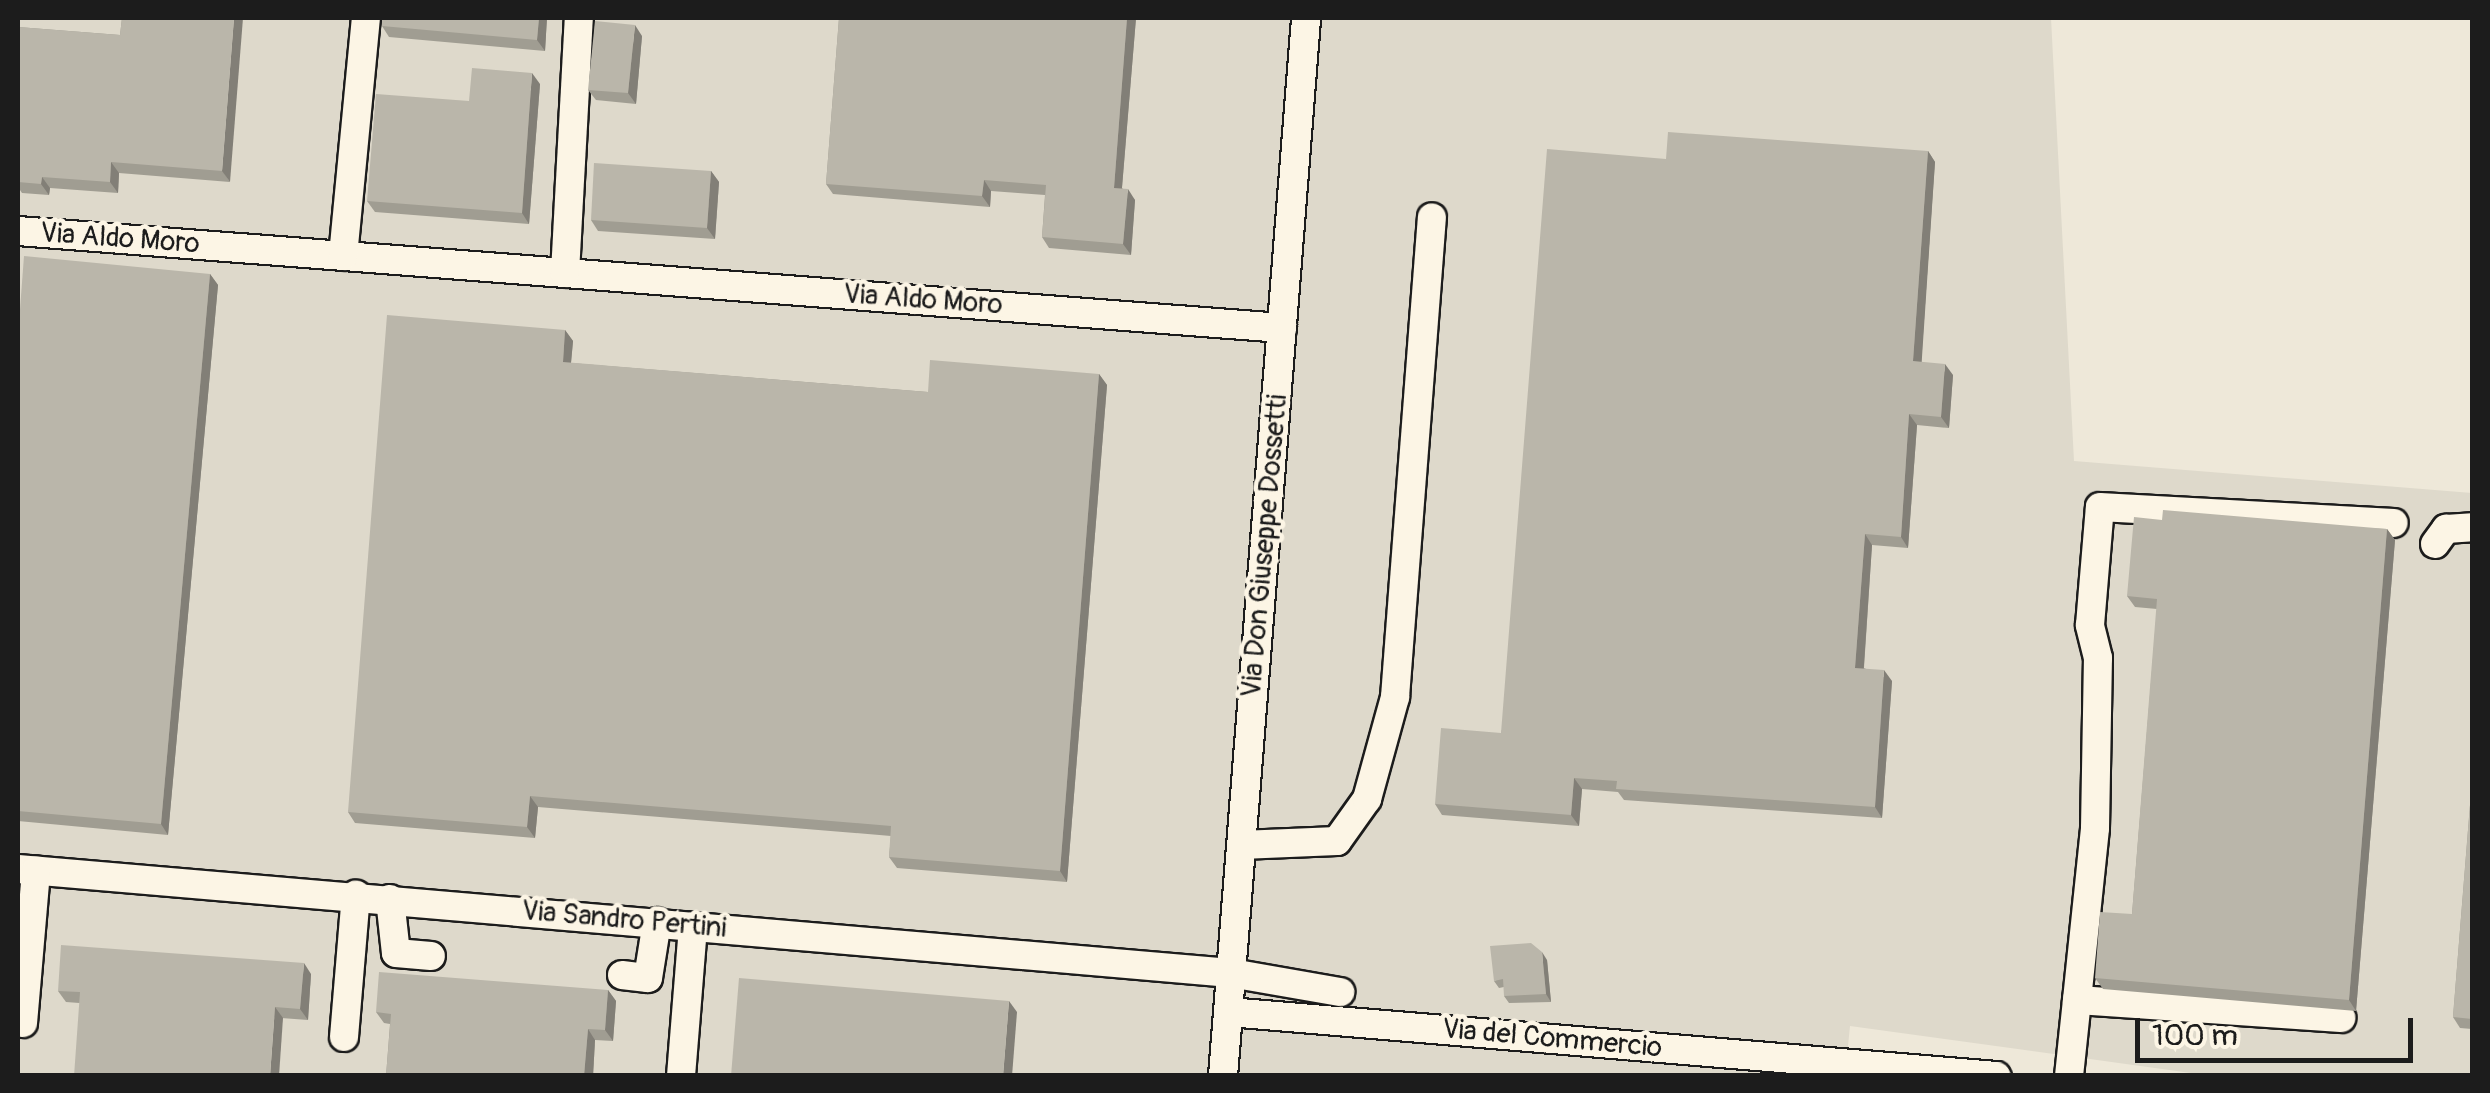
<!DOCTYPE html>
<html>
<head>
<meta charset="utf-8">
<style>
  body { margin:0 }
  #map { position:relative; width:2490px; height:1093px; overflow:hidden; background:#eee8d9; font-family:Pangolin,sans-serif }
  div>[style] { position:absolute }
  .built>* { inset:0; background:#ded9cb }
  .roads { filter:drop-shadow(2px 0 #1c1c1c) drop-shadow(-2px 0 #1c1c1c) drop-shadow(0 2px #1c1c1c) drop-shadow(0 -2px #1c1c1c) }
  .minor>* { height:28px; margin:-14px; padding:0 14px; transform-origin:14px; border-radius:14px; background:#fcf5e5 }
  .wall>* { inset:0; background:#a09d92 }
  .shaded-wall>* { inset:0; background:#827f77 }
  .building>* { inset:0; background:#bab6aa }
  span { translate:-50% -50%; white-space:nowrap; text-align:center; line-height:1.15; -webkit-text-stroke:9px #fcf5e5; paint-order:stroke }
  .street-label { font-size:28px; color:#1c1c1c }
  .frame { position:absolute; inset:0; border:20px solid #1c1c1c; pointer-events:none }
  .scale { position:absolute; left:2135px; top:1018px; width:278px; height:45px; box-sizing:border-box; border:5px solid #1c1c1c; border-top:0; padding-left:12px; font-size:30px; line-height:35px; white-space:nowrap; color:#1c1c1c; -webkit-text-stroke:8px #fcf5e5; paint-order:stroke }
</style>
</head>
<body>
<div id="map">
  <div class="built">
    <i style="clip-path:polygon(18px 18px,2051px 18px,2074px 461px,2472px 493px,2472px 1075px,2191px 1073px,1850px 1026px,1845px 1076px,18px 1075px)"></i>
  </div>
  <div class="roads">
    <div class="minor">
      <i style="left:18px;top:231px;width:1268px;rotate:4.39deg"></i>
      <i style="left:343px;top:256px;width:239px;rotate:-84.5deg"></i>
      <i style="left:565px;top:273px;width:255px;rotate:-86.9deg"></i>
      <i style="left:2435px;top:544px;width:19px;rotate:-54deg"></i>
      <i style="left:2446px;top:529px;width:26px;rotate:-4deg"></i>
      <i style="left:1241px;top:845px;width:96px;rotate:-2.4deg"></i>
      <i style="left:1337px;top:841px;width:52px;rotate:-54.5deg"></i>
      <i style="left:1367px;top:799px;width:106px;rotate:-74.6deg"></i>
      <i style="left:1395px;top:697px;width:481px;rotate:-85.6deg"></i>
      <i style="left:18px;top:869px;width:1217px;rotate:4.9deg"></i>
      <i style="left:1231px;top:973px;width:111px;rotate:9.9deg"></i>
      <i style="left:390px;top:899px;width:54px;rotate:83.7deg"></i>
      <i style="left:396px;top:953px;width:35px;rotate:5deg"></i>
      <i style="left:622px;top:975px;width:26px;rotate:7deg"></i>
      <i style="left:648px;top:978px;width:57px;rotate:-80.9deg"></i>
      <i style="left:2077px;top:1000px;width:265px;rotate:3.9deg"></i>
      <i style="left:1228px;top:1012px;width:771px;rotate:4.76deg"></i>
      <i style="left:23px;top:1023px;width:153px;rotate:-85.1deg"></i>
      <i style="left:344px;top:1037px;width:143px;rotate:-85.2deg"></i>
      <i style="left:681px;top:1076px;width:150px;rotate:-85.4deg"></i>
      <i style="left:1223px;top:1076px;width:1061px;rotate:-85.51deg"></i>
      <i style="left:2069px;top:1076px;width:249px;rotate:-84deg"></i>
      <i style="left:2095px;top:828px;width:170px;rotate:-89deg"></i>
      <i style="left:2098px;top:658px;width:34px;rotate:-104deg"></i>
      <i style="left:2090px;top:625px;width:118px;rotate:-85.2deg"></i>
      <i style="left:2100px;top:507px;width:294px;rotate:3.1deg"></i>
    </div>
  </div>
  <div class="wall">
    <i style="clip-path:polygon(122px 18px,230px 182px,119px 173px,118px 193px,50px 188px,49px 195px,22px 193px,18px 187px,18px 27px,120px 35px)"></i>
    <i style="clip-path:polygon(382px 18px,547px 18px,545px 51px,389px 37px,382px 26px)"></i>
    <i style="clip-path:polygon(839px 18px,1136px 18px,1122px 188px,1135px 200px,1131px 255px,1049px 248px,1042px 237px,1045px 195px,991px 191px,990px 207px,833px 194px,826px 184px)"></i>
    <i style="clip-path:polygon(642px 36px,636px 104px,596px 100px,588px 90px)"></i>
    <i style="clip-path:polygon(540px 84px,529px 224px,375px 212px,367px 201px)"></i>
    <i style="clip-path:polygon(1928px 151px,1935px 162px,1921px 362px,1953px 375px,1949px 428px,1917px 425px,1908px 548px,1872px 545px,1864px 668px,1892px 681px,1882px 818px,1624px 800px,1618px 792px,1582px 789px,1579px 826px,1442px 815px,1435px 804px,1501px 733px,1666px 159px)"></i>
    <i style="clip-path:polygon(711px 171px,719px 182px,715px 239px,598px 231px,591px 220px)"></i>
    <i style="clip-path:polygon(210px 274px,218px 285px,168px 835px,18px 821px,18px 336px)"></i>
    <i style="clip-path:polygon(565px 330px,573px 341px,571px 363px,928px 392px,1099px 374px,1107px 385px,1067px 882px,897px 868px,889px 857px,891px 836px,538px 807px,535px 838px,355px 823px,348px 812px)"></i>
    <i style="clip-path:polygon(2162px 520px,2387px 529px,2395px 540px,2356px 1011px,2103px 989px,2095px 978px,2132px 914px,2157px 609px,2135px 607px,2127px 596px)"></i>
    <i style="clip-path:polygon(2472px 780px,2472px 1029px,2460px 1028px,2453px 1017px)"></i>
    <i style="clip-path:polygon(1547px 960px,1551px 1002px,1509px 1003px,1504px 996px,1504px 987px,1499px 988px,1494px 981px)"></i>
    <i style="clip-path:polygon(311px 974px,308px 1020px,66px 1002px,58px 991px)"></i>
    <i style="clip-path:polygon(608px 990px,616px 1001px,613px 1041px,595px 1040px,593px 1076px,386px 1076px,390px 1024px,384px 1023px,376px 1012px)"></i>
  </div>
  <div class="shaded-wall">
    <i style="clip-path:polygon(234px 18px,243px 18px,230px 182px,222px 171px)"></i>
    <i style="clip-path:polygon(539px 18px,547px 18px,545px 51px,537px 40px)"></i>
    <i style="clip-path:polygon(1127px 18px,1136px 18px,1121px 199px,1114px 188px)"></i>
    <i style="clip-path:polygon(635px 25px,642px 36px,636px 104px,628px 93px)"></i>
    <i style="clip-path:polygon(532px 73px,540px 84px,529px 224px,522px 213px)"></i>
    <i style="clip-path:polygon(1928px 151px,1935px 162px,1921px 372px,1913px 361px)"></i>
    <i style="clip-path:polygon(111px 162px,119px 173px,118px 193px,110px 182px)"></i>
    <i style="clip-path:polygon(711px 171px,719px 182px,715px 239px,707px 228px)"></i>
    <i style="clip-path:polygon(42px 177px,50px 188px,49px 195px,41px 184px)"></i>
    <i style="clip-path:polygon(984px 180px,991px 191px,990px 207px,982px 196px)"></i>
    <i style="clip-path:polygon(1128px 189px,1135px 200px,1131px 255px,1123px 244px)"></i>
    <i style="clip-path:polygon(210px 274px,218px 285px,168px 835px,161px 824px)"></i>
    <i style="clip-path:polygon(565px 330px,573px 341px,570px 373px,563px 362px)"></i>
    <i style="clip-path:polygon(1945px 364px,1953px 375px,1949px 428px,1941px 417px)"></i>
    <i style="clip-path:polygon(1099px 374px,1107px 385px,1067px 882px,1060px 871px)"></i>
    <i style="clip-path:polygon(1909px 414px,1917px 425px,1908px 548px,1901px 537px)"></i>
    <i style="clip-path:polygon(2387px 529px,2395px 540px,2356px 1011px,2349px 1000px)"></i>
    <i style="clip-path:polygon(1865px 534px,1872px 545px,1863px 679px,1855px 668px)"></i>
    <i style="clip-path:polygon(1884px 670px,1892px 681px,1882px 818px,1875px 807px)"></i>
    <i style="clip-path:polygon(1574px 778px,1582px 789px,1579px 826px,1571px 815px)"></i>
    <i style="clip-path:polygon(530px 796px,538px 807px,535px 838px,527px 827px)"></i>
    <i style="clip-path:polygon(1542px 952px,1547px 960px,1551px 1002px,1546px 994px)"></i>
    <i style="clip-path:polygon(304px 963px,311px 974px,308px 1020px,300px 1009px)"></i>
    <i style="clip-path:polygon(608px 990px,616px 1001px,613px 1041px,605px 1030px)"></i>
    <i style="clip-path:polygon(1009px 1001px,1017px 1012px,1012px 1076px,1003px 1076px)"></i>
    <i style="clip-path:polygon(275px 1007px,283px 1018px,279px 1076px,270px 1076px)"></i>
    <i style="clip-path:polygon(588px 1029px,595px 1040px,593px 1076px,584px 1076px)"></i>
  </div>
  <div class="building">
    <i style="clip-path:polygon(122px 18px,234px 18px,222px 171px,111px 162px,110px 182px,42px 177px,41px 184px,18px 182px,18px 27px,120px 35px)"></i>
    <i style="clip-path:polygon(382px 18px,539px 18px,537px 40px,382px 26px)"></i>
    <i style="clip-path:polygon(839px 18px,1127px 18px,1114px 188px,1128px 189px,1123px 244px,1042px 237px,1046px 185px,984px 180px,982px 196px,826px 184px)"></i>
    <i style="clip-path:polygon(595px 21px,635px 25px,628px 93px,588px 90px)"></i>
    <i style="clip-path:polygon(472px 68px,532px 73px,522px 213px,367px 201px,376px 94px,469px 101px)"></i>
    <i style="clip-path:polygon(1668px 132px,1928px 151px,1913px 361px,1945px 364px,1941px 417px,1909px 414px,1901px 537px,1865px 534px,1855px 668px,1884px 670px,1875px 807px,1616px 789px,1617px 781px,1574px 778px,1571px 815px,1435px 804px,1441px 728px,1501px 733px,1547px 149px,1666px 159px)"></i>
    <i style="clip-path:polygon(594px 163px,711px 171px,707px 228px,591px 220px)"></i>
    <i style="clip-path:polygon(24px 256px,210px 274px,161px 824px,18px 811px,18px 336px)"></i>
    <i style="clip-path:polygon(387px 315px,565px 330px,563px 362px,928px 392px,930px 360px,1099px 374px,1060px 871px,889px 857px,891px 826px,530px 796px,527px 827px,348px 812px)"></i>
    <i style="clip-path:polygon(2163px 510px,2387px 529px,2349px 1000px,2095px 978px,2100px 912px,2132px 914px,2157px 599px,2127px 596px,2134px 517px,2162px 520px)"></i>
    <i style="clip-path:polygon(2472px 780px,2472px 1019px,2453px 1017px)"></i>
    <i style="clip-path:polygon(1531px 943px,1542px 952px,1546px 994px,1504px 996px,1503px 979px,1494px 981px,1490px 946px)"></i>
    <i style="clip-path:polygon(61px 945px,304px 963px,300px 1009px,275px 1007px,270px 1076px,74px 1076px,80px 992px,58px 991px)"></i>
    <i style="clip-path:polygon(379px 972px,608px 990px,605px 1030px,588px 1029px,584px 1076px,386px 1076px,391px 1014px,376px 1012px)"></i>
    <i style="clip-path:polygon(739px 978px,1009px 1001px,1003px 1076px,731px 1076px)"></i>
  </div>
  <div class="street-label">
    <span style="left:120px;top:239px;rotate:4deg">Via Aldo Moro</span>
    <span style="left:923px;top:300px;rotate:4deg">Via Aldo Moro</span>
    <span style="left:1265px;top:546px;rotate:-85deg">Via Don Giuseppe Dossetti</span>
    <span style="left:624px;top:920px;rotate:5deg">Via Sandro Pertini</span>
    <span style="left:1552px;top:1039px;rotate:5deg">Via del Commercio</span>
  </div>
  <div class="frame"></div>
  <div class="scale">100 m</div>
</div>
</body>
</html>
